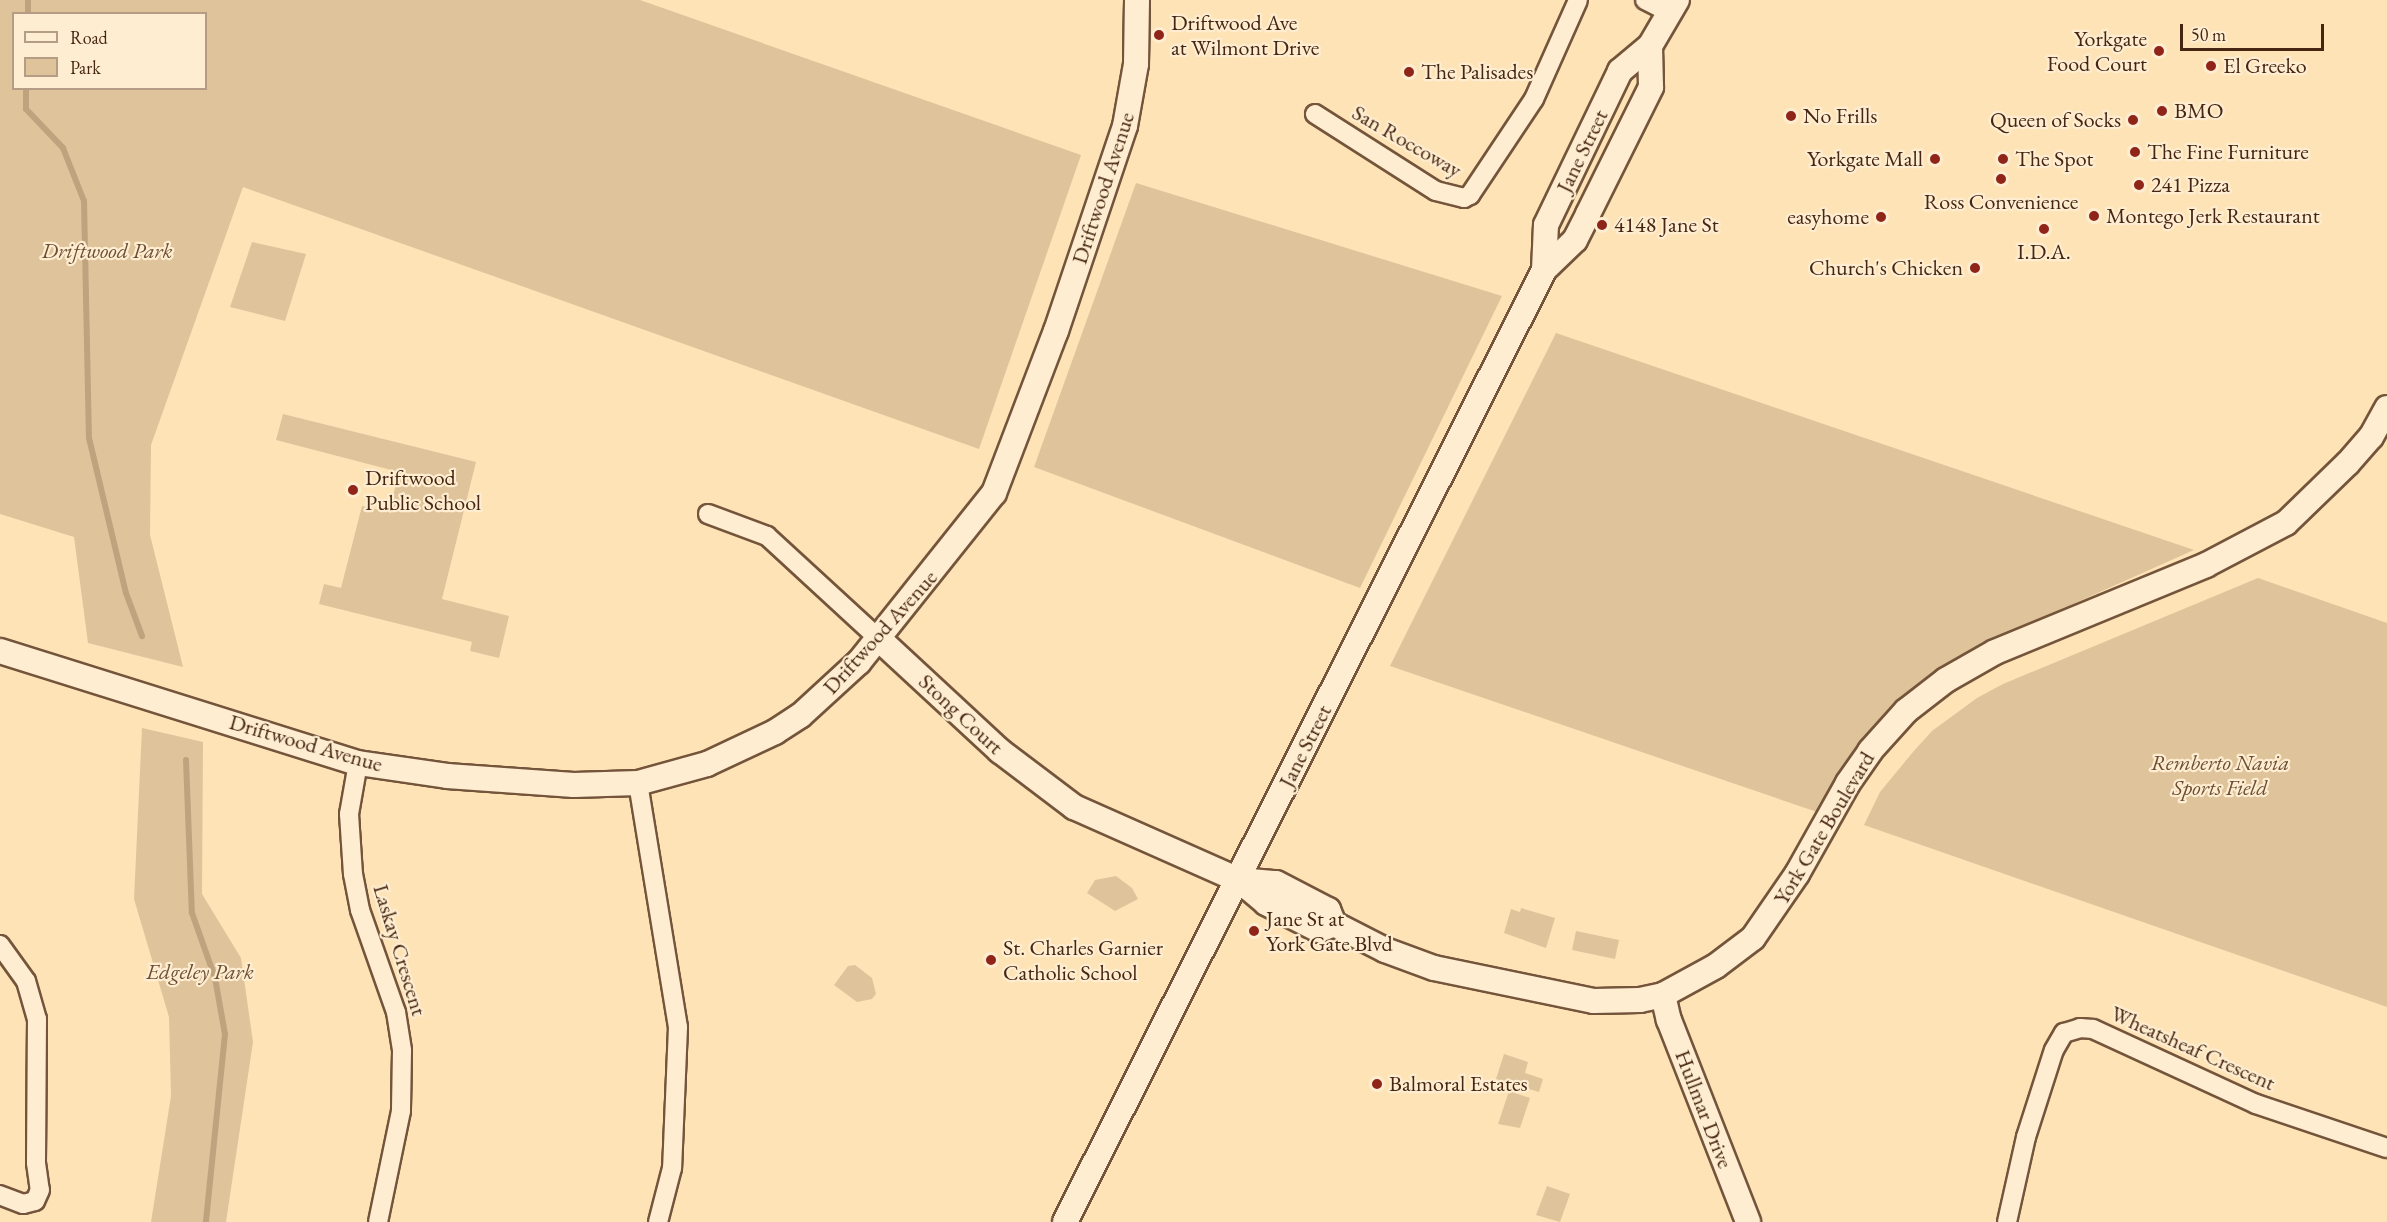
<!DOCTYPE html>
<html>
<head>
<meta charset="utf-8">
<style>
  body { margin:0 }
  #map { position:relative; width:2387px; height:1222px; overflow:hidden; background:#fee3b7; font-family:"EB Garamond",serif }
  div>[style] { position:absolute }
  .green>* { inset:0; background:#dfc39b }
  .stream>* { height:6px; margin:-3px; padding:0 3px; transform-origin:3px; border-radius:3px; background:#bfa37f }
  .roads { filter:drop-shadow(2px 0 #74553b) drop-shadow(-2px 0 #74553b) drop-shadow(0 2px #74553b) drop-shadow(0 -2px #74553b) }
  .street>* { height:18px; margin:-9px; padding:0 9px; transform-origin:9px; border-radius:9px; background:#feedd0 }
  .secondary>* { height:24px; margin:-12px; padding:0 12px; transform-origin:12px; border-radius:12px; background:#feedd0 }
  .dots>* { width:16px; height:16px; translate:-50% -50%; box-sizing:border-box; border:3px solid #feedd0; border-radius:50% }
  span { translate:-50% -50%; white-space:nowrap; text-align:center; line-height:1.15; -webkit-text-stroke:4.5px #feedd0; paint-order:stroke }
  .poi-label { font-size:22px; color:#462612 }
  .left { translate:0 -50%; text-align:left }
  .right { translate:-100% -50%; text-align:right }
  .street-label { font-size:22px; color:#462612 }
  .park-label { font-size:22px; color:#6c4d34; font-style:italic }
  .legend { position:absolute; left:12px; top:12px; width:195px; height:78px; box-sizing:border-box; background:#feedd0; border:2px solid #b49d84; margin:0; padding:8px 10px; list-style:none; font-size:18px; color:#462612 }
  .legend li { display:flex; align-items:center; gap:12px; height:30px }
  .legend b { width:30px; border:2px solid #b49d84 }
  .scale { position:absolute; left:2180px; top:24px; width:144px; height:27px; box-sizing:border-box; border:3px solid #462612; border-top:0; padding-left:8px; font-size:18px; line-height:21px; white-space:nowrap; color:#462612; -webkit-text-stroke:4px #feedd0; paint-order:stroke }
</style>
</head>
<body>
<div id="map">
  <div class="green">
    <i style="clip-path:polygon(evenodd,0 0,640px 0,1081px 155px,979px 449px,243px 187px,151px 445px,150px 535px,183px 667px,88px 643px,74px 537px,0 514px,0 0,14px 14px,206px 14px,206px 88px,14px 88px,14px 14px)"></i>
    <i style="clip-path:polygon(1136px 183px,1502px 296px,1360px 588px,1034px 467px)"></i>
    <i style="clip-path:polygon(252px 242px,306px 254px,285px 321px,230px 307px)"></i>
    <i style="clip-path:polygon(1556px 333px,2194px 550px,1988px 642px,1927px 678px,1883px 718px,1843px 767px,1817px 812px,1390px 666px)"></i>
    <i style="clip-path:polygon(283px 414px,476px 462px,442px 599px,509px 616px,499px 658px,470px 651px,472px 642px,319px 604px,324px 584px,341px 588px,362px 506px,389px 512px,399px 472px,276px 440px)"></i>
    <i style="clip-path:polygon(2258px 578px,2387px 623px,2387px 1007px,1864px 825px,1880px 792px,1913px 752px,1932px 731px,1977px 698px,2003px 684px)"></i>
    <i style="clip-path:polygon(142px 728px,203px 742px,202px 894px,241px 958px,253px 1042px,226px 1222px,151px 1222px,171px 1096px,169px 1017px,134px 899px)"></i>
    <i style="clip-path:polygon(1116px 876px,1132px 888px,1138px 899px,1115px 911px,1087px 893px,1095px 880px)"></i>
    <i style="clip-path:polygon(1521px 908px,1555px 918px,1546px 948px,1504px 933px,1511px 909px,1520px 912px)"></i>
    <i style="clip-path:polygon(1576px 931px,1619px 940px,1615px 959px,1572px 950px)"></i>
    <i style="clip-path:polygon(855px 965px,872px 978px,876px 994px,872px 999px,857px 1002px,834px 985px,848px 966px)"></i>
    <i style="clip-path:polygon(1504px 1054px,1528px 1062px,1525px 1073px,1543px 1079px,1539px 1092px,1496px 1079px)"></i>
    <i style="clip-path:polygon(1509px 1091px,1530px 1098px,1520px 1128px,1498px 1124px)"></i>
    <i style="clip-path:polygon(1547px 1186px,1570px 1194px,1560px 1222px,1536px 1215px)"></i>
  </div>
  <div class="stream">
    <i style="left:28px;top:14px;width:14px;rotate:-90deg"></i>
    <i style="left:26px;top:88px;width:21px;rotate:90deg"></i>
    <i style="left:26px;top:109px;width:54px;rotate:46.5deg"></i>
    <i style="left:63px;top:148px;width:57px;rotate:68.4deg"></i>
    <i style="left:84px;top:201px;width:237px;rotate:88.8deg"></i>
    <i style="left:89px;top:438px;width:159px;rotate:76.6deg"></i>
    <i style="left:126px;top:593px;width:46px;rotate:69.6deg"></i>
    <i style="left:186px;top:760px;width:153px;rotate:87.8deg"></i>
    <i style="left:192px;top:913px;width:69px;rotate:70.5deg"></i>
    <i style="left:215px;top:978px;width:57px;rotate:79.9deg"></i>
    <i style="left:225px;top:1034px;width:189px;rotate:95.8deg"></i>
  </div>
  <div class="roads">
    <div class="street">
      <i style="left:1645px;top:0;width:28px;rotate:27deg"></i>
      <i style="left:1315px;top:114px;width:143px;rotate:32.5deg"></i>
      <i style="left:1436px;top:191px;width:29px;rotate:14deg"></i>
      <i style="left:1464px;top:198px;width:7px;rotate:-27deg"></i>
      <i style="left:1470px;top:195px;width:115px;rotate:-56.3deg"></i>
      <i style="left:1534px;top:99px;width:108px;rotate:-66deg"></i>
      <i style="left:708px;top:514px;width:63px;rotate:20.4deg"></i>
      <i style="left:767px;top:536px;width:152px;rotate:42.6deg"></i>
      <i style="left:358px;top:763px;width:52px;rotate:100deg"></i>
      <i style="left:349px;top:814px;width:60px;rotate:86.2deg"></i>
      <i style="left:353px;top:874px;width:37px;rotate:79deg"></i>
      <i style="left:360px;top:910px;width:108px;rotate:70.6deg"></i>
      <i style="left:396px;top:1012px;width:39px;rotate:81deg"></i>
      <i style="left:402px;top:1051px;width:60px;rotate:91deg"></i>
      <i style="left:401px;top:1111px;width:113px;rotate:101.7deg"></i>
      <i style="left:638px;top:783px;width:247px;rotate:80.7deg"></i>
      <i style="left:678px;top:1027px;width:141px;rotate:92.4deg"></i>
      <i style="left:672px;top:1168px;width:56px;rotate:104.5deg"></i>
      <i style="left:0;top:945px;width:44px;rotate:54.2deg"></i>
      <i style="left:26px;top:981px;width:40px;rotate:74deg"></i>
      <i style="left:37px;top:1019px;width:144px;rotate:90.4deg"></i>
      <i style="left:36px;top:1163px;width:27px;rotate:82deg"></i>
      <i style="left:40px;top:1190px;width:12px;rotate:114deg"></i>
      <i style="left:35px;top:1201px;width:12px;rotate:166deg"></i>
      <i style="left:23px;top:1204px;width:25px;rotate:-159deg"></i>
      <i style="left:2007px;top:1222px;width:87px;rotate:-77.4deg"></i>
      <i style="left:2026px;top:1137px;width:91px;rotate:-72.2deg"></i>
      <i style="left:2054px;top:1050px;width:20px;rotate:-60deg"></i>
      <i style="left:2064px;top:1033px;width:17px;rotate:-17deg"></i>
      <i style="left:2080px;top:1028px;width:13px;rotate:4deg"></i>
      <i style="left:2093px;top:1029px;width:179px;rotate:24.7deg"></i>
      <i style="left:2256px;top:1104px;width:138px;rotate:18.6deg"></i>
    </div>
    <div class="secondary">
      <i style="left:1544px;top:270px;width:45px;rotate:-87.5deg"></i>
      <i style="left:1546px;top:225px;width:171px;rotate:-64.3deg"></i>
      <i style="left:1620px;top:71px;width:39px;rotate:-40deg"></i>
      <i style="left:1650px;top:46px;width:53px;rotate:-59.6deg"></i>
      <i style="left:879px;top:639px;width:165px;rotate:42.8deg"></i>
      <i style="left:1000px;top:751px;width:93px;rotate:37.1deg"></i>
      <i style="left:1074px;top:807px;width:180px;rotate:23.9deg"></i>
      <i style="left:1239px;top:880px;width:35px;rotate:40deg"></i>
      <i style="left:1266px;top:903px;width:59px;rotate:27deg"></i>
      <i style="left:1319px;top:930px;width:16px;rotate:-22deg"></i>
      <i style="left:0;top:651px;width:375px;rotate:17.4deg"></i>
      <i style="left:358px;top:763px;width:90px;rotate:8.3deg"></i>
      <i style="left:447px;top:776px;width:127px;rotate:4.1deg"></i>
      <i style="left:574px;top:785px;width:64px;rotate:-1.8deg"></i>
      <i style="left:638px;top:783px;width:72px;rotate:-15.4deg"></i>
      <i style="left:707px;top:764px;width:75px;rotate:-25.2deg"></i>
      <i style="left:775px;top:732px;width:30px;rotate:-33deg"></i>
      <i style="left:800px;top:716px;width:80px;rotate:-42.5deg"></i>
      <i style="left:859px;top:662px;width:216px;rotate:-51.4deg"></i>
      <i style="left:994px;top:493px;width:173px;rotate:-69.1deg"></i>
      <i style="left:1056px;top:331px;width:216px;rotate:-71.4deg"></i>
      <i style="left:1125px;top:126px;width:63px;rotate:-79.9deg"></i>
      <i style="left:1136px;top:64px;width:64px;rotate:-89.1deg"></i>
      <i style="left:1239px;top:880px;width:37px;rotate:5deg"></i>
      <i style="left:1276px;top:883px;width:59px;rotate:27.4deg"></i>
      <i style="left:1328px;top:910px;width:15px;rotate:67deg"></i>
      <i style="left:1334px;top:924px;width:57px;rotate:27deg"></i>
      <i style="left:1385px;top:950px;width:52px;rotate:20.2deg"></i>
      <i style="left:1434px;top:968px;width:163px;rotate:11.7deg"></i>
      <i style="left:1594px;top:1001px;width:46px;rotate:-1.2deg"></i>
      <i style="left:1640px;top:1000px;width:24px;rotate:-12deg"></i>
      <i style="left:1663px;top:995px;width:60px;rotate:-28.7deg"></i>
      <i style="left:1716px;top:966px;width:46px;rotate:-37.1deg"></i>
      <i style="left:1753px;top:938px;width:78px;rotate:-55.5deg"></i>
      <i style="left:1797px;top:874px;width:104px;rotate:-60.7deg"></i>
      <i style="left:1848px;top:783px;width:39px;rotate:-55deg"></i>
      <i style="left:1870px;top:751px;width:54px;rotate:-48deg"></i>
      <i style="left:1906px;top:711px;width:51px;rotate:-37.8deg"></i>
      <i style="left:1946px;top:680px;width:56px;rotate:-29.7deg"></i>
      <i style="left:1995px;top:652px;width:228px;rotate:-22.4deg"></i>
      <i style="left:2206px;top:565px;width:90px;rotate:-27.7deg"></i>
      <i style="left:2286px;top:523px;width:86px;rotate:-44.1deg"></i>
      <i style="left:2348px;top:463px;width:35px;rotate:-49deg"></i>
      <i style="left:2371px;top:437px;width:33px;rotate:-61deg"></i>
      <i style="left:1663px;top:995px;width:26px;rotate:77deg"></i>
      <i style="left:1669px;top:1020px;width:217px;rotate:68.6deg"></i>
      <i style="left:1065px;top:1222px;width:1066px;rotate:-63.29deg"></i>
      <i style="left:1544px;top:270px;width:43px;rotate:-44.1deg"></i>
      <i style="left:1575px;top:240px;width:29px;rotate:-63deg"></i>
      <i style="left:1588px;top:214px;width:142px;rotate:-63.6deg"></i>
      <i style="left:1651px;top:87px;width:41px;rotate:-91.4deg"></i>
    </div>
  </div>
  <div class="dots">
    <i style="left:1159px;top:35px;background:#8f2418"></i>
    <i style="left:2159px;top:51px;background:#8f2418"></i>
    <i style="left:2211px;top:66px;background:#8f2418"></i>
    <i style="left:1409px;top:72px;background:#8f2418"></i>
    <i style="left:2162px;top:111px;background:#8f2418"></i>
    <i style="left:1791px;top:116px;background:#8f2418"></i>
    <i style="left:2133px;top:120px;background:#8f2418"></i>
    <i style="left:2135px;top:152px;background:#8f2418"></i>
    <i style="left:1935px;top:159px;background:#8f2418"></i>
    <i style="left:2003px;top:159px;background:#8f2418"></i>
    <i style="left:2001px;top:179px;background:#8f2418"></i>
    <i style="left:2139px;top:185px;background:#8f2418"></i>
    <i style="left:2094px;top:216px;background:#8f2418"></i>
    <i style="left:1881px;top:217px;background:#8f2418"></i>
    <i style="left:1602px;top:225px;background:#8f2418"></i>
    <i style="left:2044px;top:229px;background:#8f2418"></i>
    <i style="left:1975px;top:268px;background:#8f2418"></i>
    <i style="left:353px;top:490px;background:#8f2418"></i>
    <i style="left:1254px;top:931px;background:#8f2418"></i>
    <i style="left:991px;top:960px;background:#8f2418"></i>
    <i style="left:1377px;top:1084px;background:#8f2418"></i>
  </div>
  <div class="poi-label">
    <span class="left" style="left:1171px;top:35px">Driftwood Ave<br>at Wilmont Drive</span>
    <span class="right" style="left:2147px;top:51px">Yorkgate<br>Food Court</span>
    <span class="left" style="left:2223px;top:66px">El Greeko</span>
    <span class="left" style="left:1421px;top:72px">The Palisades</span>
    <span class="left" style="left:2174px;top:111px">BMO</span>
    <span class="left" style="left:1803px;top:116px">No Frills</span>
    <span class="right" style="left:2121px;top:120px">Queen of Socks</span>
    <span class="left" style="left:2147px;top:152px">The Fine Furniture</span>
    <span class="right" style="left:1923px;top:159px">Yorkgate Mall</span>
    <span class="left" style="left:2015px;top:159px">The Spot</span>
    <span class="left" style="left:2151px;top:185px">241 Pizza</span>
    <span style="left:2001px;top:202px">Ross Convenience</span>
    <span class="left" style="left:2106px;top:216px">Montego Jerk Restaurant</span>
    <span class="right" style="left:1869px;top:217px">easyhome</span>
    <span class="left" style="left:1614px;top:225px">4148 Jane St</span>
    <span style="left:2044px;top:252px">I.D.A.</span>
    <span class="right" style="left:1963px;top:268px">Church's Chicken</span>
    <span class="left" style="left:365px;top:490px">Driftwood<br>Public School</span>
    <span class="left" style="left:1266px;top:931px">Jane St at<br>York Gate Blvd</span>
    <span class="left" style="left:1003px;top:960px">St. Charles Garnier<br>Catholic School</span>
    <span class="left" style="left:1389px;top:1084px">Balmoral Estates</span>
  </div>
  <div class="street-label">
    <span style="left:1407px;top:141px;rotate:30deg">San Roccoway</span>
    <span style="left:1582px;top:151px;rotate:-64deg">Jane Street</span>
    <span style="left:1103px;top:188px;rotate:-72deg">Driftwood Avenue</span>
    <span style="left:880px;top:632px;rotate:-48deg">Driftwood Avenue</span>
    <span style="left:961px;top:714px;rotate:43deg">Stong Court</span>
    <span style="left:306px;top:743px;rotate:16deg">Driftwood Avenue</span>
    <span style="left:1305px;top:746px;rotate:-63deg">Jane Street</span>
    <span style="left:1824px;top:828px;rotate:-59deg">York Gate Boulevard</span>
    <span style="left:400px;top:950px;rotate:73deg">Laskay Crescent</span>
    <span style="left:2193px;top:1048px;rotate:24deg">Wheatsheaf Crescent</span>
    <span style="left:1704px;top:1109px;rotate:69deg">Hullmar Drive</span>
  </div>
  <div class="park-label">
    <span style="left:107px;top:251px">Driftwood Park</span>
    <span style="left:2220px;top:775px">Remberto Navia<br>Sports Field</span>
    <span style="left:200px;top:972px">Edgeley Park</span>
  </div>
  <ul class="legend">
  <li><b style="height:8px;background:#feedd0"></b>Road</li>
  <li><b style="height:16px;background:#dfc39b"></b>Park</li>
  </ul>
  <div class="scale">50 m</div>
</div>
</body>
</html>
